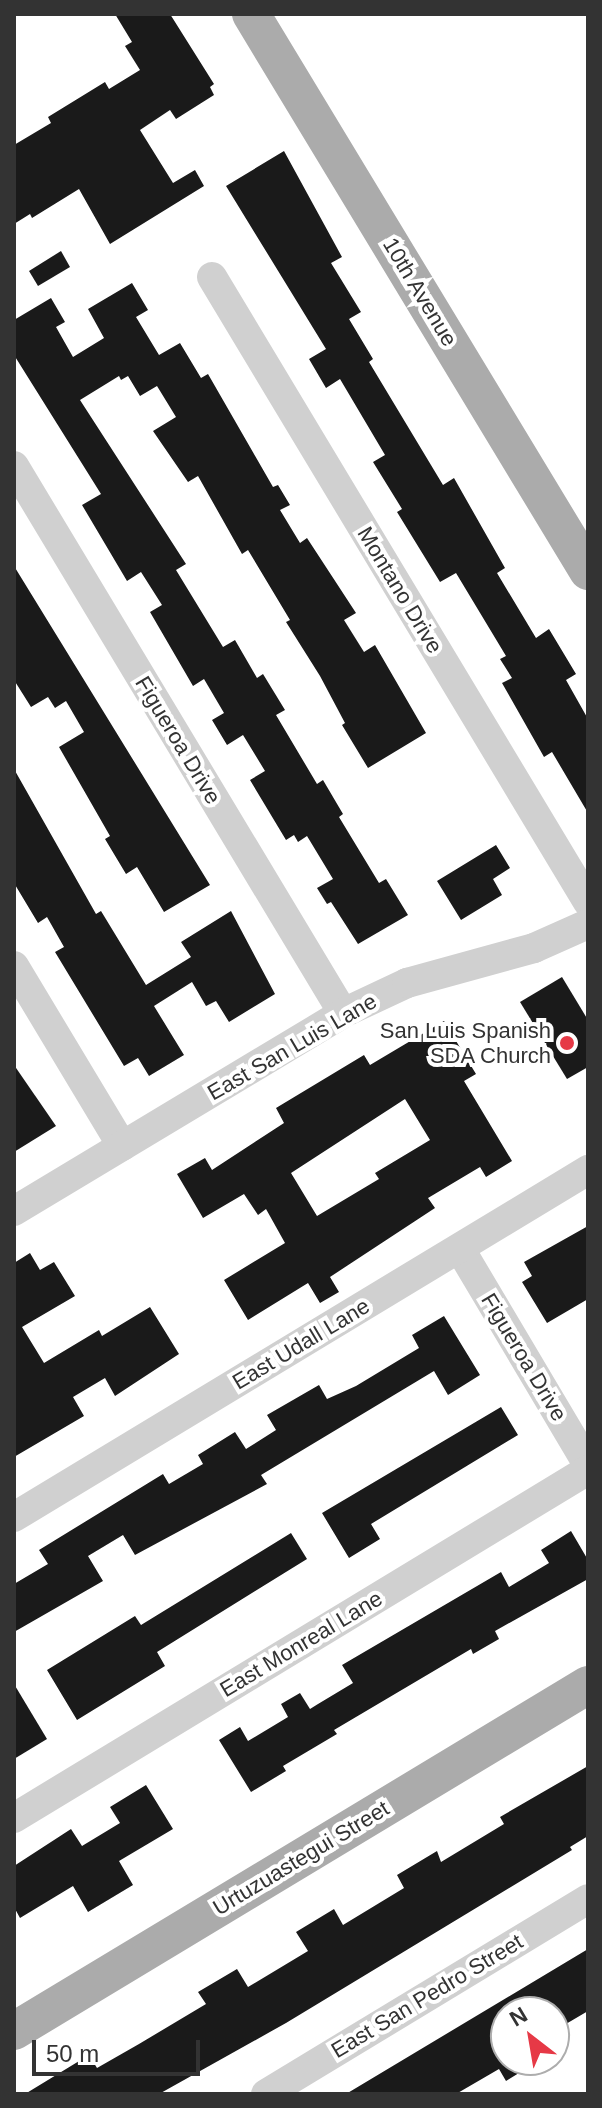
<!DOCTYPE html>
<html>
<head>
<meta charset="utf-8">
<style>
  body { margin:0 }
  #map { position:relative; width:602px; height:2108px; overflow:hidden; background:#fff; font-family:Arial,sans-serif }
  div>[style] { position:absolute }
  .building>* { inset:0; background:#1a1a1a }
  .minor>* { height:30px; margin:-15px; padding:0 15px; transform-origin:15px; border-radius:15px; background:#d0d0d0 }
  .major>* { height:38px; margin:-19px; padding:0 19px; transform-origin:19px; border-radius:19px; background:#ababab }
  .dots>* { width:22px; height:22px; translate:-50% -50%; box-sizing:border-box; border:4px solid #fff; border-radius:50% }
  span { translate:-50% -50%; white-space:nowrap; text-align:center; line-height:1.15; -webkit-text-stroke:8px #fff; paint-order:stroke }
  .street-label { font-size:22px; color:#333 }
  .poi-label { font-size:22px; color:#333 }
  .right { translate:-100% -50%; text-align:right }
  .frame { position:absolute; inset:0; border:16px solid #333; pointer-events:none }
  .north { position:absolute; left:490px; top:1996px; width:80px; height:80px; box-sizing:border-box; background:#fff; border:2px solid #adadad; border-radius:50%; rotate:329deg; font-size:22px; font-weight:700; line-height:32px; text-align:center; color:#333 }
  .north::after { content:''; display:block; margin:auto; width:28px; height:36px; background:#e63946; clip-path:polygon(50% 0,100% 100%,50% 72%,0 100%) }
  .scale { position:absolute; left:32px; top:2040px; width:168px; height:36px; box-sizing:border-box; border:4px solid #333; border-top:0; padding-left:10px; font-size:24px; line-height:28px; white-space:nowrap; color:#333; -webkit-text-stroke:6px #fff; paint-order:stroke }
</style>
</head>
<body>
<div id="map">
  <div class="building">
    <i style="clip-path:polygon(115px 14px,170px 14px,214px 84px,210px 87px,214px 95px,176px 119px,170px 110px,140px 130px,173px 183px,195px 170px,204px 186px,110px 244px,79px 189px,32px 218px,30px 214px,14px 224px,14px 145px,51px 123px,48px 117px,105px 82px,109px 89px,140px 70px,125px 46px,132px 42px)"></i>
    <i style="clip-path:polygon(284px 151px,342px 257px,331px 263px,361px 312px,349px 319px,373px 359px,369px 362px,443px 485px,454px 478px,505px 568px,497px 573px,536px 638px,549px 629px,576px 674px,566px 680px,588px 719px,588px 813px,552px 752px,544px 757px,502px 683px,512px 678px,500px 659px,506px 656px,456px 573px,440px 582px,397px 512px,402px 509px,373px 462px,385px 455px,340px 379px,326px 388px,309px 359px,326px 349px,226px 186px)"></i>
    <i style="clip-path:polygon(61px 251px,70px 267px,38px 286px,29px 271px)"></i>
    <i style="clip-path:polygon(132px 283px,148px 310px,136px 317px,159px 355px,180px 343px,201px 378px,208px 374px,273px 487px,278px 485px,290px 505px,280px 510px,300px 543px,307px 538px,356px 613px,344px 620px,364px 652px,375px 645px,426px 733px,368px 768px,342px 725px,345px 723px,320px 676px,286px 622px,290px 620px,248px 550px,242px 554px,198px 476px,188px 482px,153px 431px,176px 417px,157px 386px,140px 396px,128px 376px,121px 380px,119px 376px,80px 400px,186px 564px,176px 570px,223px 647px,235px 640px,257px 678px,263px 674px,285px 710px,276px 715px,317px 784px,323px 780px,343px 814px,339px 817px,379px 883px,386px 879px,408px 915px,358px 944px,331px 902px,327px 904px,317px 888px,333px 879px,307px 836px,298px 842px,294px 835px,286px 840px,250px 780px,265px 771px,243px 735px,227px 745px,212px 720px,224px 713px,204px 679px,193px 686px,150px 612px,162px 605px,141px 572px,127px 581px,82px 505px,101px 494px,14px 355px,14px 320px,51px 298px,65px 322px,56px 327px,73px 357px,104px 338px,88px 309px)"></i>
    <i style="clip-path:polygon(14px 566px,210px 885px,164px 912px,137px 867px,126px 874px,105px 839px,110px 836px,59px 747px,84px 732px,66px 701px,55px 708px,48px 697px,31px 707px,14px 680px)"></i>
    <i style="clip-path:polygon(14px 769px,96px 914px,101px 911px,146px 985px,191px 957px,181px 942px,231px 911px,275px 994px,229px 1022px,216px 1001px,206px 1006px,192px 982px,154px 1006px,184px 1055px,149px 1076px,138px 1058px,124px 1066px,55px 952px,64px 947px,47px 917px,38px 923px,14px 883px)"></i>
    <i style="clip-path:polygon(496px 845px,510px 868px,493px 879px,502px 895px,461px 920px,437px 881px)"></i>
    <i style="clip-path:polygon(562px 977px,588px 1020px,588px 1067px,567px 1079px,520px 1002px)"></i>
    <i style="clip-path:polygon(evenodd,444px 1021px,476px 1074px,464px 1081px,512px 1161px,486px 1177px,480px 1167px,428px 1198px,435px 1208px,330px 1277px,339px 1292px,320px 1303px,308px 1283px,248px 1320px,224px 1280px,285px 1243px,266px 1209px,258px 1215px,244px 1194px,203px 1218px,177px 1174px,205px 1158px,212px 1170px,284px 1123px,276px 1108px,364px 1055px,370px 1065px,444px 1021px,405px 1099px,430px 1140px,375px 1173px,379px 1179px,317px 1216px,291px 1173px,405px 1099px)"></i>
    <i style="clip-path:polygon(14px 1065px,56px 1126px,14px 1152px)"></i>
    <i style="clip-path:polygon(588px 1226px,588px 1299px,547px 1323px,522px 1282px,532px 1276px,524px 1262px)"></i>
    <i style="clip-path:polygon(30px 1253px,40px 1270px,54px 1262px,75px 1296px,22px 1327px,44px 1363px,99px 1330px,102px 1336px,150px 1307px,179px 1354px,115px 1396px,105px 1378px,73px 1397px,84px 1416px,14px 1457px,14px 1263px)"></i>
    <i style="clip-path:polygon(444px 1316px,480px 1375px,448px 1395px,434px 1371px,261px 1475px,267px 1484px,135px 1555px,123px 1535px,88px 1556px,103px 1581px,14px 1632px,14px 1584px,48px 1564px,39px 1550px,163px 1474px,169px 1484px,203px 1464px,198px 1455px,235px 1432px,246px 1449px,276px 1430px,267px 1415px,319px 1385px,327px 1399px,356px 1386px,419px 1348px,412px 1335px)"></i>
    <i style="clip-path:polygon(501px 1407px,518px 1435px,371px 1524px,380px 1539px,349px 1558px,322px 1513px)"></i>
    <i style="clip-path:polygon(571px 1531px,588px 1560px,588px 1579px,495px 1631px,499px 1639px,473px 1654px,471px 1649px,334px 1730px,337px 1734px,283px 1766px,286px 1771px,251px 1792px,219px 1740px,240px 1727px,248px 1741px,288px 1717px,281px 1704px,300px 1693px,310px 1709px,318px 1704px,353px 1683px,342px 1665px,501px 1572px,509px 1587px,549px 1563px,541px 1550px)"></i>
    <i style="clip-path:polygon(291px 1533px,307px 1559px,157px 1652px,165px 1666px,77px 1720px,47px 1670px,135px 1616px,141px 1625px)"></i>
    <i style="clip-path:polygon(14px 1684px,47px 1739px,14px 1759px)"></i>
    <i style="clip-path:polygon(588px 1766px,588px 1836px,570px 1847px,572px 1850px,286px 2023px,159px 2094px,25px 2094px,89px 2055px,97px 2068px,139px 2044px,206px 2004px,198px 1992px,237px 1969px,248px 1987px,308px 1951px,296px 1932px,334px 1909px,343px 1925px,404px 1888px,397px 1875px,437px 1851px,441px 1862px,504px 1824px,500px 1817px)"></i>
    <i style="clip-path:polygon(146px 1785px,173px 1829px,119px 1861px,133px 1885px,88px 1912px,73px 1886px,20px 1918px,14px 1907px,14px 1866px,71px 1829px,82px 1846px,120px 1823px,110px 1807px)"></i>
    <i style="clip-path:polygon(588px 1949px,588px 2011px,554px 2031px,554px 2012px,506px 2012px,506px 2060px,540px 2060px,506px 2081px,499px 2069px,456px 2094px,346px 2094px)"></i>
  </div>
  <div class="minor">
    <i style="left:212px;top:277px;width:729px;rotate:58.97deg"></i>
    <i style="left:14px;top:466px;width:638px;rotate:58.97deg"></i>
    <i style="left:14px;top:966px;width:210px;rotate:59deg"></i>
    <i style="left:14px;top:1211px;width:384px;rotate:-31deg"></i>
    <i style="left:343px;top:1013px;width:71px;rotate:-25.1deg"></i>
    <i style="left:407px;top:983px;width:132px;rotate:-15.4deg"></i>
    <i style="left:534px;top:948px;width:59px;rotate:-24deg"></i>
    <i style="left:460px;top:1249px;width:251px;rotate:59.3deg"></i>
    <i style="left:14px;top:1517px;width:671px;rotate:-31.15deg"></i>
    <i style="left:14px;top:1818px;width:671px;rotate:-31.23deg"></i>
    <i style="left:266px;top:2094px;width:376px;rotate:-31.2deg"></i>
  </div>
  <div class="major">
    <i style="left:251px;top:14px;width:651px;rotate:58.82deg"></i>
    <i style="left:14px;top:2031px;width:670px;rotate:-31.08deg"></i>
  </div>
  <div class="dots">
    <i style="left:567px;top:1043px;background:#e63946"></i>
  </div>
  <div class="street-label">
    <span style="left:420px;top:292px;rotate:59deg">10th Avenue</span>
    <span style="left:400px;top:590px;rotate:59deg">Montano Drive</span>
    <span style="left:178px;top:740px;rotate:59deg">Figueroa Drive</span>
    <span style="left:292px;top:1047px;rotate:-30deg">East San Luis Lane</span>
    <span style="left:301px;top:1344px;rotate:-31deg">East Udall Lane</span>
    <span style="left:524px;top:1357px;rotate:59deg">Figueroa Drive</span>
    <span style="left:301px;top:1644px;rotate:-31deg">East Monreal Lane</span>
    <span style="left:301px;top:1858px;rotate:-31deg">Urtuzuastegui Street</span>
    <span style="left:427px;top:1996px;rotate:-31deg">East San Pedro Street</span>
  </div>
  <div class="poi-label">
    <span class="right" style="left:551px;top:1043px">San Luis Spanish<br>SDA Church</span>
  </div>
  <div class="frame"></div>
  <div class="north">N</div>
  <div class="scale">50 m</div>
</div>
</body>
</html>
